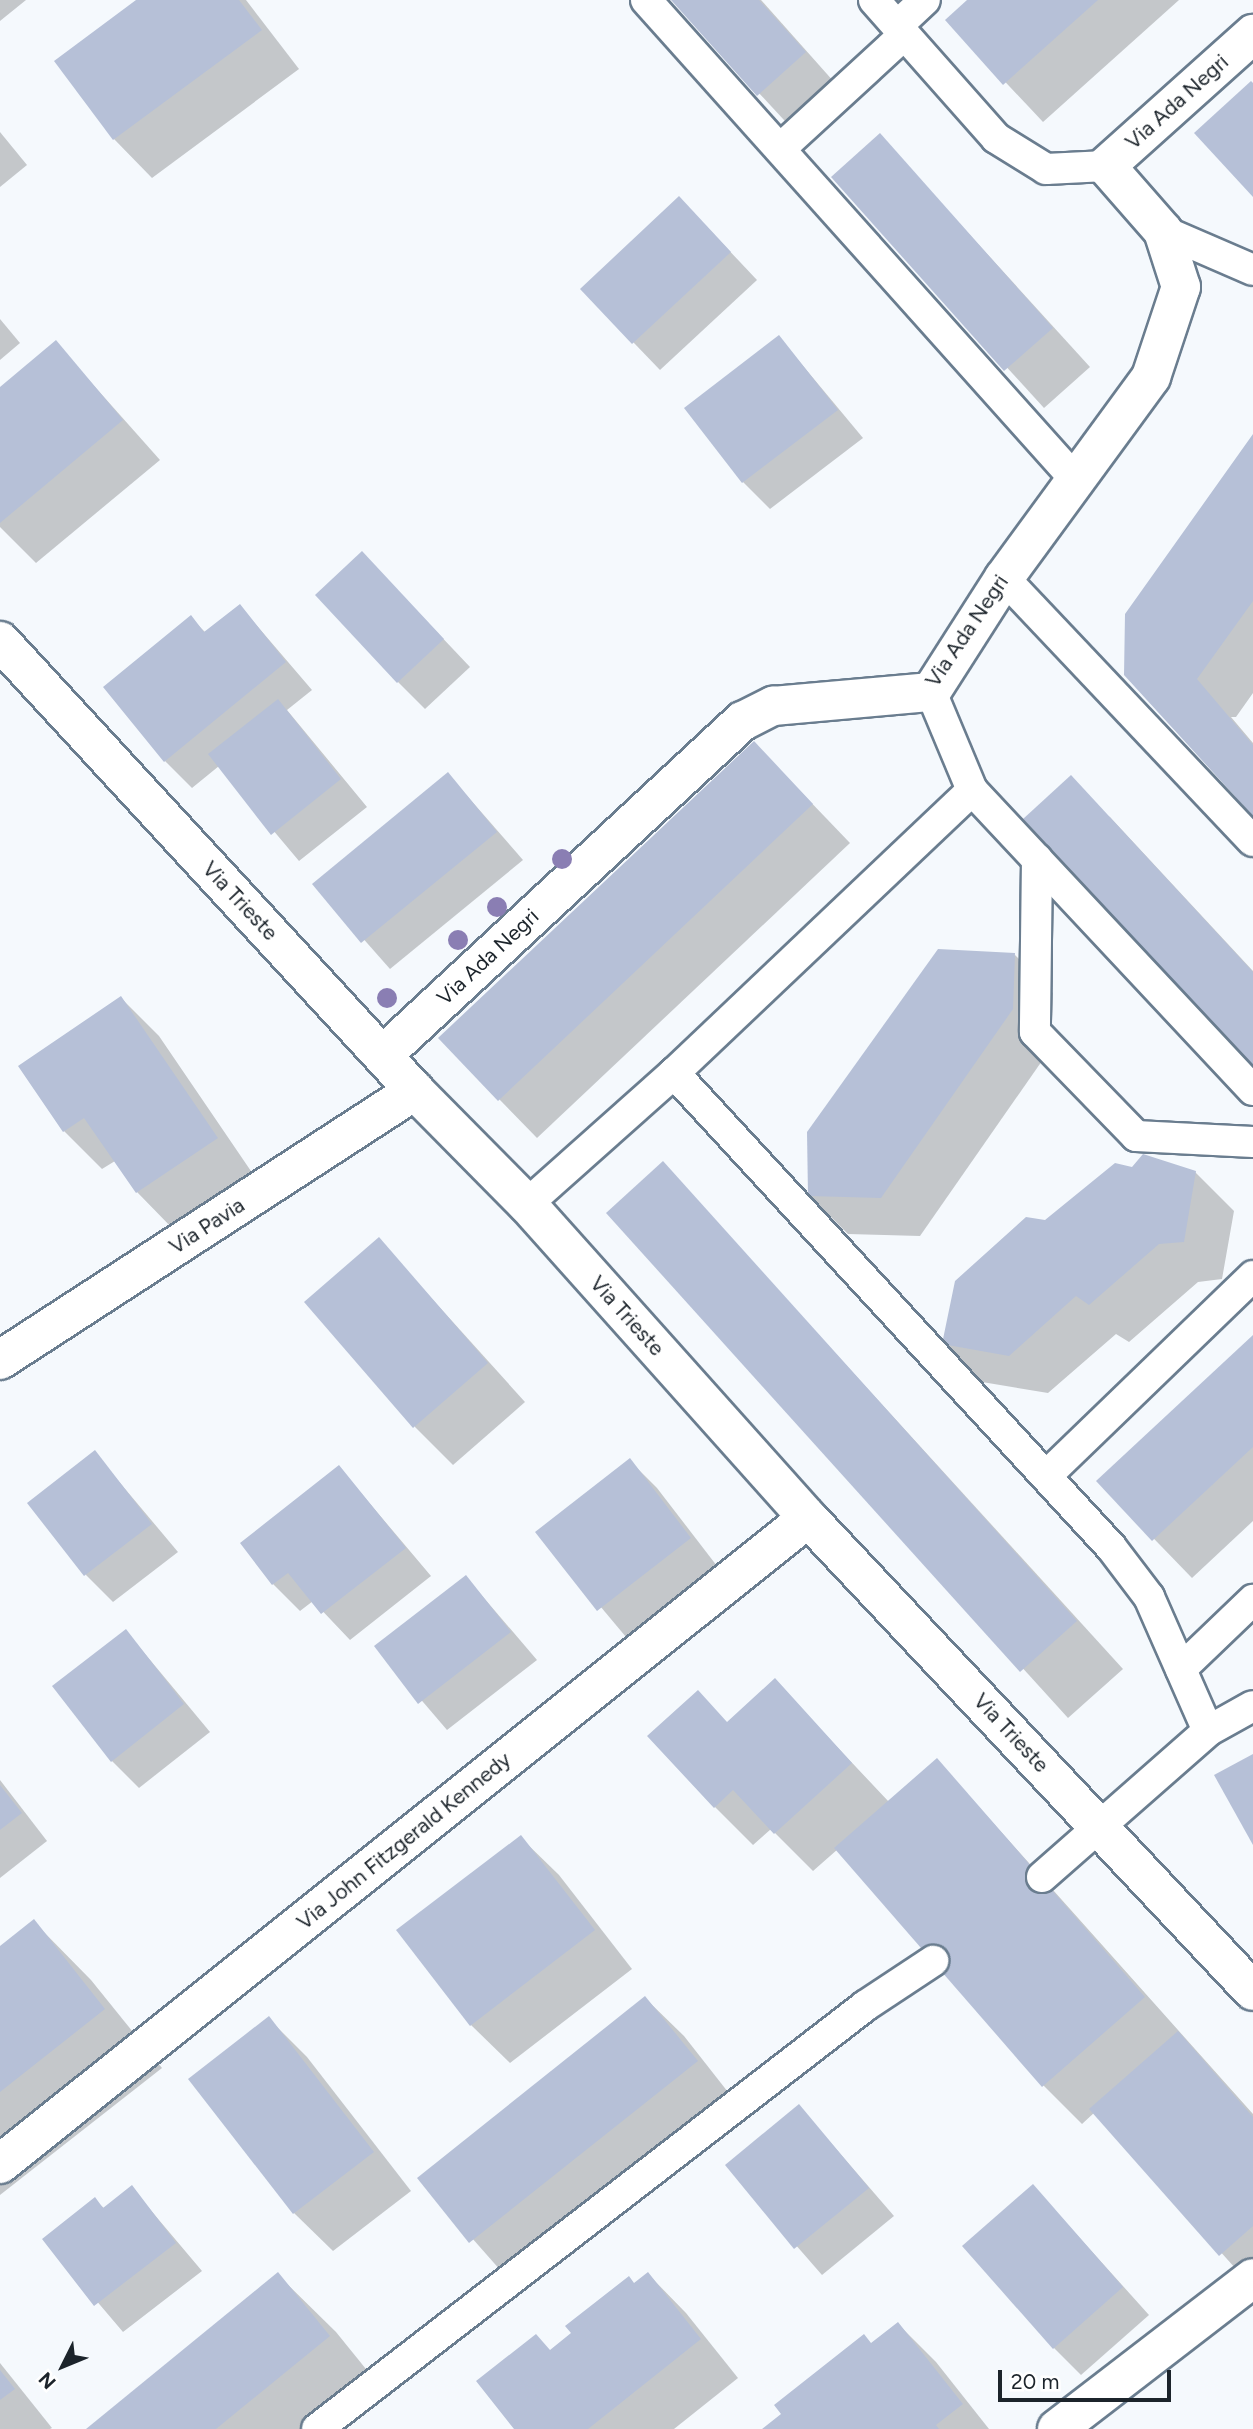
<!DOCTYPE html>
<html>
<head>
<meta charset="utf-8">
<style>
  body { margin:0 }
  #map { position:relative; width:1253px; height:2429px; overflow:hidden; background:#f5f9fd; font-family:Figtree,sans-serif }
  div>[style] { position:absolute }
  .shadow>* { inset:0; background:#0003 }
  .building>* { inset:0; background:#b6c0d7 }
  .roads { filter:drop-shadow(2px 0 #6a7d8f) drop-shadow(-2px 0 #6a7d8f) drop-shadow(0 2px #6a7d8f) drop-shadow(0 -2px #6a7d8f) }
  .lane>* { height:30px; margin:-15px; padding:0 15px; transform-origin:15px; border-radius:15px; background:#fff }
  .street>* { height:38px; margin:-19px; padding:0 19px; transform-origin:19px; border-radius:19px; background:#fff }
  .trees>* { width:20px; height:20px; margin:-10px; border-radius:50%; background:#8a7eb3 }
  span { translate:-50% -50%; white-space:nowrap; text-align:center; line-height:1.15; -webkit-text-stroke:5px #fff; paint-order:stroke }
  .street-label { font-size:21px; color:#1c242b }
  .north { position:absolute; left:28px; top:2331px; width:70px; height:70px; -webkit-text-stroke:5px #fff; paint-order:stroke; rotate:227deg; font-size:19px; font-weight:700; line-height:28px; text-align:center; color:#1c242b }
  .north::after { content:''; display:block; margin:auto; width:24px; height:32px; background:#1c242b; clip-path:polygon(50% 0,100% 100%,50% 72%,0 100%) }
  .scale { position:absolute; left:998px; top:2370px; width:173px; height:32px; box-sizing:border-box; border:4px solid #1c242b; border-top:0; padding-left:9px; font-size:21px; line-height:24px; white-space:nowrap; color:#1c242b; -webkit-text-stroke:5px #fff; paint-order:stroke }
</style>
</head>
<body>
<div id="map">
  <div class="shadow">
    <i style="clip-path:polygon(0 0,26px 0,0 21px)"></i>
    <i style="clip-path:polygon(139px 0,246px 0,299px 69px,152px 178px,114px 139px,57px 61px)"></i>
    <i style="clip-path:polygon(673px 0,761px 0,843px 92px,796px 133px)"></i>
    <i style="clip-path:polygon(969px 0,1179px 0,1043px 122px,947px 20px)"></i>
    <i style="clip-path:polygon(0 132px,27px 165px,0 187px)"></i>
    <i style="clip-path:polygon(879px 135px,1090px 367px,1044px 408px,833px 177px)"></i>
    <i style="clip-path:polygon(706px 226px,757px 280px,660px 370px,582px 289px)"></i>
    <i style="clip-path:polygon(0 319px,20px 343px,0 360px)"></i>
    <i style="clip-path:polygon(779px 337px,863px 438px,770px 509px,743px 482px)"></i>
    <i style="clip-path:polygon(56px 343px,160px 460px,36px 563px,0 527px,0 389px)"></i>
    <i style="clip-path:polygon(1253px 437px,1253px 693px,1236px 717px,1231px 717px,1253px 743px,1253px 813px,1126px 675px)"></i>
    <i style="clip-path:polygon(362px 553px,470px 667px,425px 709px,398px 682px)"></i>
    <i style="clip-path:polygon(240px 606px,312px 690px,287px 710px,367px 807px,299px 861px,219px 766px,192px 788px,165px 761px,191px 618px,206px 633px)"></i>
    <i style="clip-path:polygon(754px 743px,850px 843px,537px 1138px,499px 1099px)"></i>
    <i style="clip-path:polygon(448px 774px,523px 860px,390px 969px,315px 884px)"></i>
    <i style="clip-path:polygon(1109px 816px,1253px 971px,1253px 1064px)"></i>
    <i style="clip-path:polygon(1015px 955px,1053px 993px,1051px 1048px,920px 1236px,848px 1234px,810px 1196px)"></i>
    <i style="clip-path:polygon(121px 998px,159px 1036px,255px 1177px,175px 1231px,137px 1192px,115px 1161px,102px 1169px,64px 1131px)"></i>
    <i style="clip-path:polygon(663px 1164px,1123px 1669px,1068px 1718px,609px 1213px)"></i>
    <i style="clip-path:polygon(1132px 1169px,1195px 1172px,1234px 1211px,1222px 1279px,1198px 1282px,1129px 1342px,1116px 1334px,1048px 1393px,982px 1382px,944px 1344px,1045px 1222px)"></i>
    <i style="clip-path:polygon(378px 1239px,525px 1402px,453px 1465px,415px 1427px)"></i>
    <i style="clip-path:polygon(1253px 1337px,1253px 1521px,1192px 1578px,1098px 1481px)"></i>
    <i style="clip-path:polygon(95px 1453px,178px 1552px,113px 1602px,86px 1575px)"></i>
    <i style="clip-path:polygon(630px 1461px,657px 1488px,717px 1566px,626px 1637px,538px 1532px)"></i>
    <i style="clip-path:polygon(339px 1467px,431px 1576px,350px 1640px,313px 1601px,300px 1611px,273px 1584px)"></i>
    <i style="clip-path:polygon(466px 1577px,537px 1660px,447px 1730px,376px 1647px)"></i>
    <i style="clip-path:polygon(126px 1631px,210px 1732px,139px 1788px,112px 1761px)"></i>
    <i style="clip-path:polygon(775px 1681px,889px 1802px,937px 1760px,1253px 2114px,1253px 2288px,1095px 2112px,1082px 2124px,1043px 2085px,838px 1849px,813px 1871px,771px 1829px,753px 1845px,715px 1807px,728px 1723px)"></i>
    <i style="clip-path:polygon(0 1780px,47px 1841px,0 1878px)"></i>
    <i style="clip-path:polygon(520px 1837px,559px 1875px,632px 1969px,510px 2063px,471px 2025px)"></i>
    <i style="clip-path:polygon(34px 1922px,91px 1980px,162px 2068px,0 2195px,0 1948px)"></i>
    <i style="clip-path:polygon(645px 1998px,684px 2036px,735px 2101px,509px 2280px,419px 2178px)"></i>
    <i style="clip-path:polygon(269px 2019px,307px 2057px,411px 2191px,333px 2251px,294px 2213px,190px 2079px)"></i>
    <i style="clip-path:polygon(799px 2106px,894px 2216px,822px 2275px,727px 2166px)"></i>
    <i style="clip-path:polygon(1033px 2186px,1149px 2315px,1081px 2375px,1054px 2348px)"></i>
    <i style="clip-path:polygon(132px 2188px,202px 2271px,123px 2332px,44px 2239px,95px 2200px,105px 2209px)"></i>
    <i style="clip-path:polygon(648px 2274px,686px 2313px,738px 2378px,674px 2429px,516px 2429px,551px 2351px)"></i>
    <i style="clip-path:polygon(278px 2275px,336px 2332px,387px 2395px,344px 2429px,88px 2429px)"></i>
    <i style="clip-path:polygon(898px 2324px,936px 2362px,989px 2429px,765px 2429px)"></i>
    <i style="clip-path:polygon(0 2363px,52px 2428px,50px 2429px,0 2429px)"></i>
  </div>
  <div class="building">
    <i style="clip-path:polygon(136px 0,239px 0,262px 30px,113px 140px,54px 61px)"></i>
    <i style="clip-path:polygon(671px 0,759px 0,806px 52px,757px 96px)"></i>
    <i style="clip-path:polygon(967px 0,1098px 0,1003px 85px,945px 20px)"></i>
    <i style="clip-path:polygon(1251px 81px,1253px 83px,1253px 197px,1194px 133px)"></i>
    <i style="clip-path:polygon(880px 133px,1053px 328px,1004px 371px,831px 177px)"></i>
    <i style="clip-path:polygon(679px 196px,731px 252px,632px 344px,580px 289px)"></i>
    <i style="clip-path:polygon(779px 335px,838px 410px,742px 483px,684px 408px)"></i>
    <i style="clip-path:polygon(56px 340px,123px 420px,0 523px,0 387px)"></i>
    <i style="clip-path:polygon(1253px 434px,1253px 601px,1197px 679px,1253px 745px,1253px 816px,1124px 675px,1125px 614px)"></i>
    <i style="clip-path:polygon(362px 551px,444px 639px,397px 683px,315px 595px)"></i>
    <i style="clip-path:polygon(240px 604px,286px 662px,164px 762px,103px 687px,191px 615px,204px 632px)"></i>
    <i style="clip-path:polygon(278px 699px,341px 779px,271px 835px,208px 754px)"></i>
    <i style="clip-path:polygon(754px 741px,813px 804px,498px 1101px,438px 1038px)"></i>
    <i style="clip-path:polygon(448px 772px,497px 832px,361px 943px,312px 884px)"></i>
    <i style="clip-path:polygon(1071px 775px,1253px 972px,1253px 1066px,1023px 819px)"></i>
    <i style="clip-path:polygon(938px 949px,1015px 953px,1013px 1009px,881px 1198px,808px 1196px,807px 1132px)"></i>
    <i style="clip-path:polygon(121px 996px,218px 1138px,136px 1193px,84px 1118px,63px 1132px,18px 1066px)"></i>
    <i style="clip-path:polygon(1143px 1154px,1196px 1171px,1184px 1242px,1159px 1244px,1089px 1305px,1076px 1296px,1009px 1356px,942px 1344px,955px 1281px,1026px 1217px,1045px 1220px,1115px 1163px,1132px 1167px)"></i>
    <i style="clip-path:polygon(663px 1161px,1077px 1621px,1020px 1672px,606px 1213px)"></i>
    <i style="clip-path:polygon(379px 1237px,488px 1363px,413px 1428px,304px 1302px)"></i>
    <i style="clip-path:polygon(1253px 1335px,1253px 1447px,1152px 1541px,1096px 1481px)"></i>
    <i style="clip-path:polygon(95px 1450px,152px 1524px,84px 1576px,27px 1503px)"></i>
    <i style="clip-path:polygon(630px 1458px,691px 1538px,597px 1611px,535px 1532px)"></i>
    <i style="clip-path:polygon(339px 1465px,406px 1548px,321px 1614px,288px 1573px,272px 1585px,240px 1543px)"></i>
    <i style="clip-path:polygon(466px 1575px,511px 1632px,418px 1704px,374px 1646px)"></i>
    <i style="clip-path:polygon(126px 1629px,184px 1704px,111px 1762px,52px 1686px)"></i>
    <i style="clip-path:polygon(775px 1678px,852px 1763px,774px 1834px,733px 1790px,714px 1808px,647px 1736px,698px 1690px,727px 1722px)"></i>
    <i style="clip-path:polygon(1253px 1754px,1253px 1845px,1214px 1775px)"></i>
    <i style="clip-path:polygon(937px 1758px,1145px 1997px,1042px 2087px,834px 1848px)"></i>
    <i style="clip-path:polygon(0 1785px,22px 1813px,0 1830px)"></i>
    <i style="clip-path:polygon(521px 1835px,595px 1930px,470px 2026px,396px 1930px)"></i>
    <i style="clip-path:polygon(34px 1919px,105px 2009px,0 2092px,0 1946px)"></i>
    <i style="clip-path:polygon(645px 1996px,698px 2061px,469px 2243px,417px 2178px)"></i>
    <i style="clip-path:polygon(269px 2016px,374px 2152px,293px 2214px,188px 2079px)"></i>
    <i style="clip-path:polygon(1178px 2031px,1253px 2117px,1253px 2226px,1219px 2256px,1089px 2109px)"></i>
    <i style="clip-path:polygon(799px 2104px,869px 2188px,794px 2249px,725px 2165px)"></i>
    <i style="clip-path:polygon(1033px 2184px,1123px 2287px,1053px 2349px,962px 2246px)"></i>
    <i style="clip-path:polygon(132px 2185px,176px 2243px,94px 2306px,42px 2239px,95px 2197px,103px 2208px)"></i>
    <i style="clip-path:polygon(278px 2272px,330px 2336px,216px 2429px,86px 2429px)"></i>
    <i style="clip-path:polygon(648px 2272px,701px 2339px,588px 2429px,514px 2429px,476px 2381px,536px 2334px,550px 2350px,571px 2333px,565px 2326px,629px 2276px,634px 2283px)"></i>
    <i style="clip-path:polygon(898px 2322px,963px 2404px,936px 2425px,939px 2429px,762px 2429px,781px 2414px,774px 2405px,864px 2334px,871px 2343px)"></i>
    <i style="clip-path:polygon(0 2370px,15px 2389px,0 2400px)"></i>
  </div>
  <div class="roads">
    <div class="lane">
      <i style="left:646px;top:0;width:642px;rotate:48.16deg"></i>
      <i style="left:874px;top:0;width:184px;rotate:48.5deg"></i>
      <i style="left:996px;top:138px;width:59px;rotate:31.8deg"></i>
      <i style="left:1046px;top:169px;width:60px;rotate:-2.9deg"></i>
      <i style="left:897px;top:26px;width:38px;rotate:-43deg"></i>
      <i style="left:780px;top:149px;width:168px;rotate:-42.6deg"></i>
      <i style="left:1163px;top:231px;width:98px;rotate:23.4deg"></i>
      <i style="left:1004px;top:578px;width:362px;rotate:46.6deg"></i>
      <i style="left:931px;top:692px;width:106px;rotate:67.3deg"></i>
      <i style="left:972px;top:790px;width:411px;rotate:46.9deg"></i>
      <i style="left:1037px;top:859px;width:173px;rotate:90.7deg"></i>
      <i style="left:1035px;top:1032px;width:145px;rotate:45.8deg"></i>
      <i style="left:1136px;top:1136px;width:117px;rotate:2.9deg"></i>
      <i style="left:674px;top:1073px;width:645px;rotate:47.33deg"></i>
      <i style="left:1111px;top:1547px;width:63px;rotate:52.8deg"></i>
      <i style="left:1149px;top:1597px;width:146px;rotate:66.2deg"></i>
      <i style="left:527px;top:1204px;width:197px;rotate:-41.7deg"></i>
      <i style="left:674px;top:1073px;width:411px;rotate:-43.5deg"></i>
      <i style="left:1046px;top:1476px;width:288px;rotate:-44deg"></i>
      <i style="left:1181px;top:1669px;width:100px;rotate:-43.8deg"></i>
      <i style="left:1042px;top:1877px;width:221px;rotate:-41.3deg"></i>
      <i style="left:1208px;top:1731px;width:51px;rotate:-29.1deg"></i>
      <i style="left:317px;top:2429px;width:692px;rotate:-37.66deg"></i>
      <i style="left:865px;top:2006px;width:82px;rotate:-33.5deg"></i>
    </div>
    <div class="street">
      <i style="left:0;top:641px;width:612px;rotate:47.32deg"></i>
      <i style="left:415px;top:1091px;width:159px;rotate:45.3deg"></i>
      <i style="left:527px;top:1204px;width:421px;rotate:48.2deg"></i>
      <i style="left:808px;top:1518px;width:649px;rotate:46.75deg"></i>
      <i style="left:383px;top:1055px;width:491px;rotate:-42.9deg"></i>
      <i style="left:743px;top:721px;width:34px;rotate:-27deg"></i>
      <i style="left:773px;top:706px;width:159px;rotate:-5.1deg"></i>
      <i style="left:931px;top:692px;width:135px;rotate:-57.4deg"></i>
      <i style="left:1004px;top:578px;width:249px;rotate:-53.8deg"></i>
      <i style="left:1151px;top:377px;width:95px;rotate:-71.6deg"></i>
      <i style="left:1181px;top:287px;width:59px;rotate:-107.8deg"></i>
      <i style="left:1163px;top:231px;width:86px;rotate:-131.2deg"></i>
      <i style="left:1106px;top:166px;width:198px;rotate:-41.9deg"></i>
      <i style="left:0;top:1360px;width:495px;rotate:-33deg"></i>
      <i style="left:0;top:2164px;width:1034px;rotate:-38.64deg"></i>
      <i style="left:1057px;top:2429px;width:247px;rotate:-37.6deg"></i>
    </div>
  </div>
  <div class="trees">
    <i style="left:562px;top:859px"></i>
    <i style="left:497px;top:907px"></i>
    <i style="left:458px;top:940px"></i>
    <i style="left:387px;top:998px"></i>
  </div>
  <div class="street-label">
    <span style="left:1177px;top:102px;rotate:-42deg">Via Ada Negri</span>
    <span style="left:967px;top:631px;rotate:-56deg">Via Ada Negri</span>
    <span style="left:240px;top:901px;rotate:47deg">Via Trieste</span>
    <span style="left:488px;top:957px;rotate:-43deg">Via Ada Negri</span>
    <span style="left:207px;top:1226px;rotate:-33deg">Via Pavia</span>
    <span style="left:627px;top:1316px;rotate:48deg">Via Trieste</span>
    <span style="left:1011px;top:1733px;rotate:47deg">Via Trieste</span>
    <span style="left:404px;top:1841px;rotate:-39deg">Via John Fitzgerald Kennedy</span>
  </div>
  <div class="north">N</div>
  <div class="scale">20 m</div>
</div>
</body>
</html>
